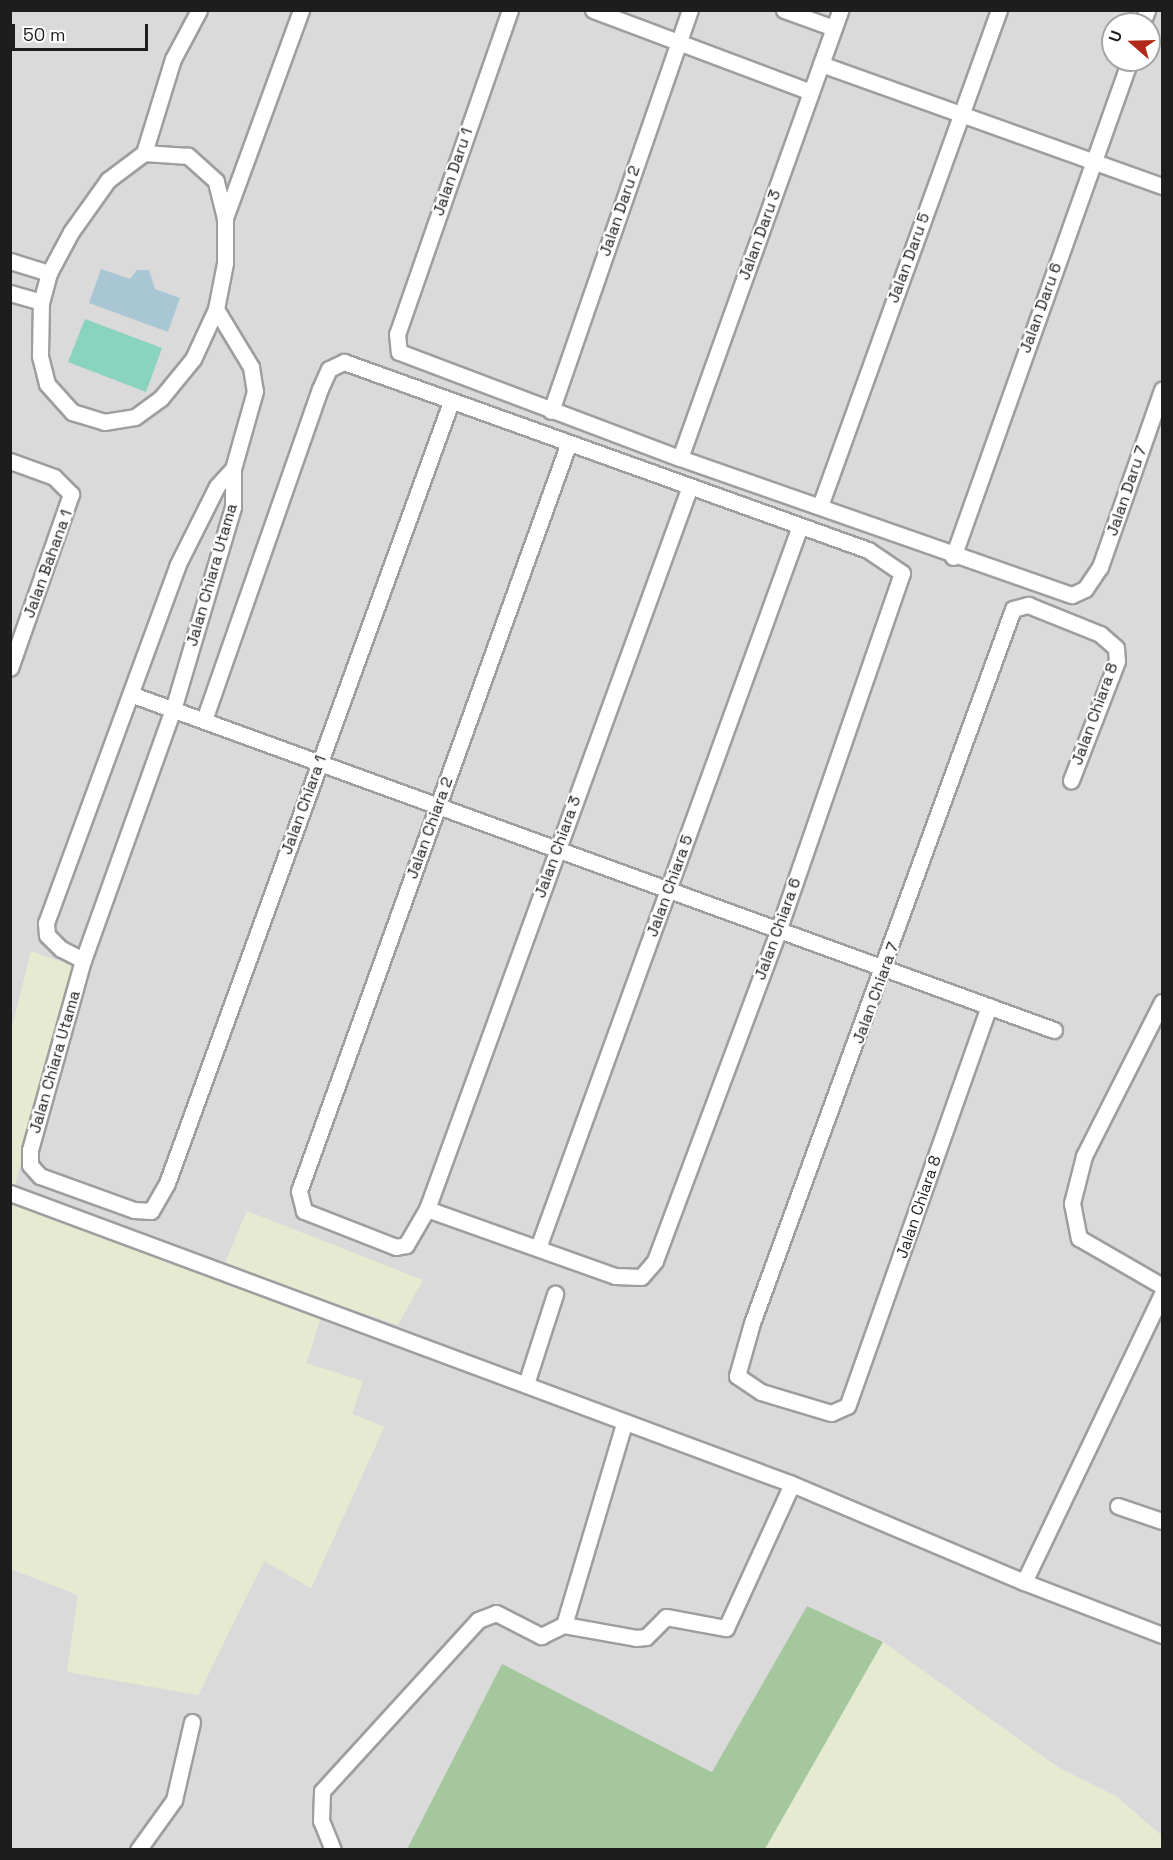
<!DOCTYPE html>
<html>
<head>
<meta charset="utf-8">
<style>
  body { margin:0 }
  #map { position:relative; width:1173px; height:1860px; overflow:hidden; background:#edebe4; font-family:"Space Grotesk",sans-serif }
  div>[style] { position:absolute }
  .residential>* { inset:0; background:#dbdada }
  .farmland>* { inset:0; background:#e5ead1 }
  .forest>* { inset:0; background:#a5c79d }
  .pitch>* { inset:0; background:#8ad3bf }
  .water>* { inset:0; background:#a9c6d5 }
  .roads { filter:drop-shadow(2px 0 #9e9e9e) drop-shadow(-2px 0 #9e9e9e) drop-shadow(0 2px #9e9e9e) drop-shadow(0 -2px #9e9e9e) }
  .minor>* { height:15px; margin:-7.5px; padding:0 7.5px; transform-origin:7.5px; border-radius:7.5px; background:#fff }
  span { translate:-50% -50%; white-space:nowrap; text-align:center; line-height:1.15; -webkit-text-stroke:4.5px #fff; paint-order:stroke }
  .street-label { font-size:16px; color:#1d1d1d }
  .frame { position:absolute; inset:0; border:12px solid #1d1d1d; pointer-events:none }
  .north { position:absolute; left:1101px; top:12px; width:60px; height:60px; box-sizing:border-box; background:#fff; border:2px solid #a5a5a5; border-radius:50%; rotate:290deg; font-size:16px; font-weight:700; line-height:24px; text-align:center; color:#1d1d1d }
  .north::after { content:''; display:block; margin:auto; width:21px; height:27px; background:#b22917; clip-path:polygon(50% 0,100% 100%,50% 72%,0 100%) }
  .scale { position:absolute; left:12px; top:24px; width:136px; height:27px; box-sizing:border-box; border:3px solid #1d1d1d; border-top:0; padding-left:8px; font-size:18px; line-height:21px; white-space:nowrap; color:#1d1d1d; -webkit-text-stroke:4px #fff; paint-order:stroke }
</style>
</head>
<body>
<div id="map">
  <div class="residential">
    <i style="clip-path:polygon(evenodd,11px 11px,1162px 11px,1162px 1836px,1117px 1797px,1059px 1768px,883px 1642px,807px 1607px,713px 1772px,502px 1665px,407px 1849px,11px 1849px,11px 1569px,78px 1595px,198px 1695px,264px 1560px,311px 1588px,384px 1427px,352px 1414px,362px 1381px,306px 1364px,326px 1300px,398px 1325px,247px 1211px,224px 1266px,13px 1193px,31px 951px,11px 1034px,11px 11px,1113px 24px,1149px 24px,1149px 60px,1113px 60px,1113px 24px)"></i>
  </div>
  <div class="farmland">
    <i style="clip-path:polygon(31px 951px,73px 966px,13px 1193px,224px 1266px,247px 1211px,423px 1280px,398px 1325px,326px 1301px,306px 1363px,363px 1381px,352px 1414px,384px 1427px,311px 1588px,264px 1561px,198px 1695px,67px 1672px,78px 1595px,11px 1569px,10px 1035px)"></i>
    <i style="clip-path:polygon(883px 1642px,1059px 1768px,1117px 1797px,1162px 1836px,1162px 1849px,765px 1849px)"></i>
  </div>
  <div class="forest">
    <i style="clip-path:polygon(807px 1606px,883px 1642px,765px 1849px,407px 1849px,502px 1664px,712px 1772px)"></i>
  </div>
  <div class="pitch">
    <i style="clip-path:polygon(85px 319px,162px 348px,146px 392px,68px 362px)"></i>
  </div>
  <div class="water">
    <i style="clip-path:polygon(101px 269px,130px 279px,137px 270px,149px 270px,155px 289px,180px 298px,168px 332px,89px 303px)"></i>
  </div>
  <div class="roads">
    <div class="minor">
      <i style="left:510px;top:10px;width:343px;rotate:109.2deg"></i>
      <i style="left:397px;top:334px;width:18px;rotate:84deg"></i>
      <i style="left:399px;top:352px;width:300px;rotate:20.7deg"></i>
      <i style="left:680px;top:458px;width:415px;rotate:19.3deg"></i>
      <i style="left:1072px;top:595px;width:14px;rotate:-25deg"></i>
      <i style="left:1085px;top:589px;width:27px;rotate:-56deg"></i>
      <i style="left:1100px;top:567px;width:188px;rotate:-70.7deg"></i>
      <i style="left:593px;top:10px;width:233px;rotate:20.6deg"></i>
      <i style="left:784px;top:10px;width:53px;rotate:19.8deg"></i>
      <i style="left:1142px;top:24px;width:15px;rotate:-70deg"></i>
      <i style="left:821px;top:64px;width:362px;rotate:19.7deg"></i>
      <i style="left:144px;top:153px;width:98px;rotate:-72.9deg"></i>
      <i style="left:173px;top:59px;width:55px;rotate:-62deg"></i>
      <i style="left:225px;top:218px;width:38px;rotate:-104deg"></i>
      <i style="left:216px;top:181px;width:38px;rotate:-138deg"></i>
      <i style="left:188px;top:156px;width:44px;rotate:-176.1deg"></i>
      <i style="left:144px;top:153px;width:45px;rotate:143.1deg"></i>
      <i style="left:108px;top:180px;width:64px;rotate:125.4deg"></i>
      <i style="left:71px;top:232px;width:47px;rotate:118.2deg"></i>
      <i style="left:49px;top:273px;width:30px;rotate:105deg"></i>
      <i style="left:41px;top:302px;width:54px;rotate:91.1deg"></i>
      <i style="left:40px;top:356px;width:29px;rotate:76deg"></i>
      <i style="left:47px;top:384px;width:38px;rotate:48deg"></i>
      <i style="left:72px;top:412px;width:34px;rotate:17deg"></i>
      <i style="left:104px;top:422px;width:31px;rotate:-9deg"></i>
      <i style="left:135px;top:417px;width:32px;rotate:-36deg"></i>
      <i style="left:161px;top:398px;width:50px;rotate:-50.6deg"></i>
      <i style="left:193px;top:359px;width:55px;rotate:-65.3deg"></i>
      <i style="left:216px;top:309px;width:47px;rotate:-78.9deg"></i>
      <i style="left:225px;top:263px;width:45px;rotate:-90deg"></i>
      <i style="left:225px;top:218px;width:221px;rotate:-69.9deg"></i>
      <i style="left:10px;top:261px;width:41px;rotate:17.1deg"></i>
      <i style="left:10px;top:293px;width:32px;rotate:16deg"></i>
      <i style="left:216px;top:309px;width:68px;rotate:58.9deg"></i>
      <i style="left:251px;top:367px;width:24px;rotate:81deg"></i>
      <i style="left:255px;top:391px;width:81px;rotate:105.8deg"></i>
      <i style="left:551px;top:411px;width:424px;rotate:-70.9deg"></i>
      <i style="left:680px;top:458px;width:476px;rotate:-70.3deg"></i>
      <i style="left:10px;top:461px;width:47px;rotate:20deg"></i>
      <i style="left:54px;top:477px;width:24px;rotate:45deg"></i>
      <i style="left:71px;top:494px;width:184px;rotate:109.3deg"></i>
      <i style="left:820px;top:506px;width:527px;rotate:-70.16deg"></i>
      <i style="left:953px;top:557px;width:528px;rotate:-70.4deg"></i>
      <i style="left:133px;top:695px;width:980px;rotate:19.99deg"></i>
      <i style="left:204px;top:720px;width:351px;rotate:-70.7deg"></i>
      <i style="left:320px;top:389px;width:22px;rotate:-66deg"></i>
      <i style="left:329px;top:369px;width:17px;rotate:-25deg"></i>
      <i style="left:344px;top:362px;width:557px;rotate:19.74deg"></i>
      <i style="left:868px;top:550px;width:41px;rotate:34.1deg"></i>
      <i style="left:902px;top:573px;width:377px;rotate:109.1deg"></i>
      <i style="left:779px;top:929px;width:354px;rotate:110.5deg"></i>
      <i style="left:655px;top:1261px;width:21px;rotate:131deg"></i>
      <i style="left:641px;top:1277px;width:26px;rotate:-178deg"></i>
      <i style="left:615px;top:1276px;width:200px;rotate:-160.4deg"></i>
      <i style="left:427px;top:1209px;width:42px;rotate:120.3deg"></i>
      <i style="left:406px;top:1245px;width:10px;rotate:169deg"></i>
      <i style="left:396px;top:1247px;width:99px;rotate:-158.6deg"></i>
      <i style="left:304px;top:1211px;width:21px;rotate:-104deg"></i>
      <i style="left:299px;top:1191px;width:793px;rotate:-70.17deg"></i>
      <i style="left:83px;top:960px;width:25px;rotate:-153deg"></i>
      <i style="left:61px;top:949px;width:20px;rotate:-135deg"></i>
      <i style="left:47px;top:935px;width:12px;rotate:-95deg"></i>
      <i style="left:46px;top:923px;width:380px;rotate:-69.8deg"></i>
      <i style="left:177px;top:566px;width:89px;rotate:-63.4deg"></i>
      <i style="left:217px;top:486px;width:23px;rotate:-47deg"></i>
      <i style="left:233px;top:469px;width:38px;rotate:90deg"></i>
      <i style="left:233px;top:507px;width:211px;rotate:106.5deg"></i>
      <i style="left:173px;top:709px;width:267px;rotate:109.7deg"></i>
      <i style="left:83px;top:960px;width:197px;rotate:105.6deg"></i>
      <i style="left:30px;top:1150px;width:15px;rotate:90deg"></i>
      <i style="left:30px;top:1165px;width:15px;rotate:48deg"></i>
      <i style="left:40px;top:1176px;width:100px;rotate:19.9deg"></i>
      <i style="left:134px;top:1210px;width:17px;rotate:3deg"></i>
      <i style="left:151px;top:1211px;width:32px;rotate:-60deg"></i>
      <i style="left:167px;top:1183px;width:831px;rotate:-70.02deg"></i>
      <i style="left:1162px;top:1002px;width:173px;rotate:116.9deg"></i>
      <i style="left:1084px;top:1156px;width:49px;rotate:104.3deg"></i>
      <i style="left:1072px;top:1203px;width:36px;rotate:79deg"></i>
      <i style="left:1079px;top:1238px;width:96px;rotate:30deg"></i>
      <i style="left:989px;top:1006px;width:424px;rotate:109.5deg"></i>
      <i style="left:847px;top:1406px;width:17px;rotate:156deg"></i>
      <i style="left:831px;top:1413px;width:73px;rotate:-163.3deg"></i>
      <i style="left:761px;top:1392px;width:29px;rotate:-146deg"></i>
      <i style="left:737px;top:1376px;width:55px;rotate:-74.2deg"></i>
      <i style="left:752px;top:1323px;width:760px;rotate:-69.92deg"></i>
      <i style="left:1013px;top:609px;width:16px;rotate:-15deg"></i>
      <i style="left:1028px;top:605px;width:78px;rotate:21.9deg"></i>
      <i style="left:1100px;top:634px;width:21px;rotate:41deg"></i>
      <i style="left:1116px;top:648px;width:13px;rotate:86deg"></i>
      <i style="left:1117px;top:661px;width:128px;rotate:111.1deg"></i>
      <i style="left:10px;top:1193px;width:834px;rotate:20.41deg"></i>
      <i style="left:792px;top:1484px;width:252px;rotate:22.9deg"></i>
      <i style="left:1024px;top:1582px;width:319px;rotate:-64.4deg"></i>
      <i style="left:427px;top:1209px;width:769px;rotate:-70.01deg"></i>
      <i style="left:539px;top:1245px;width:765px;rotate:-70.05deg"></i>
      <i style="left:526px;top:1384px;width:95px;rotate:-72.1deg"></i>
      <i style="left:1118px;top:1506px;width:46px;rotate:18.8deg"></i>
      <i style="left:1024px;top:1582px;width:148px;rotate:21deg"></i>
      <i style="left:564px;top:1625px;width:73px;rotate:10.2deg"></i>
      <i style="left:636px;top:1638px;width:10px;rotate:-6deg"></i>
      <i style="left:646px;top:1637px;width:28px;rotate:-45deg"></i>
      <i style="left:666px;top:1617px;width:61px;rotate:10.4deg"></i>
      <i style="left:726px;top:1628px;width:158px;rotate:-65.4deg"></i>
      <i style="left:138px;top:1850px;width:62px;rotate:-54.2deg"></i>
      <i style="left:174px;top:1800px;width:80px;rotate:-77deg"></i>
      <i style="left:333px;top:1850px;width:31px;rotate:-112deg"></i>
      <i style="left:321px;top:1821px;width:30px;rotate:-88deg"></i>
      <i style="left:322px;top:1791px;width:231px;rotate:-47.6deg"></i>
      <i style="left:478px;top:1620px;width:19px;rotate:-21deg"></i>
      <i style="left:496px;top:1613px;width:51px;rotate:27.1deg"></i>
      <i style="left:541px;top:1636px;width:25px;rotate:-26deg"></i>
      <i style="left:564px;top:1625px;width:210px;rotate:-73.4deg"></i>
    </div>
  </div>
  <div class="street-label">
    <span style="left:453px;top:172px;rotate:-71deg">Jalan Daru 1</span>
    <span style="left:620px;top:211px;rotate:-71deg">Jalan Daru 2</span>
    <span style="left:760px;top:235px;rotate:-70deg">Jalan Daru 3</span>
    <span style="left:909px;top:258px;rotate:-70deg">Jalan Daru 5</span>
    <span style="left:1041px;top:308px;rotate:-70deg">Jalan Daru 6</span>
    <span style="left:1127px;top:491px;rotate:-71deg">Jalan Daru 7</span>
    <span style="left:48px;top:564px;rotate:-70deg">Jalan Bahana 1</span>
    <span style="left:212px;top:575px;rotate:-74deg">Jalan Chiara Utama</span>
    <span style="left:1095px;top:714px;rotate:-70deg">Jalan Chiara 8</span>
    <span style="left:304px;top:805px;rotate:-70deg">Jalan Chiara 1</span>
    <span style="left:430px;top:828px;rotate:-70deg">Jalan Chiara 2</span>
    <span style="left:558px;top:847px;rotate:-70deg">Jalan Chiara 3</span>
    <span style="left:670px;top:886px;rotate:-70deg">Jalan Chiara 5</span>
    <span style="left:778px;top:929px;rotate:-70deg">Jalan Chiara 6</span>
    <span style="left:876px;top:993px;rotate:-70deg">Jalan Chiara 7</span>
    <span style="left:55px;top:1062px;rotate:-74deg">Jalan Chiara Utama</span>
    <span style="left:919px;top:1207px;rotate:-71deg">Jalan Chiara 8</span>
  </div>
  <div class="frame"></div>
  <div class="north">U</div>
  <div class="scale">50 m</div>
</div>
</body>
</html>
